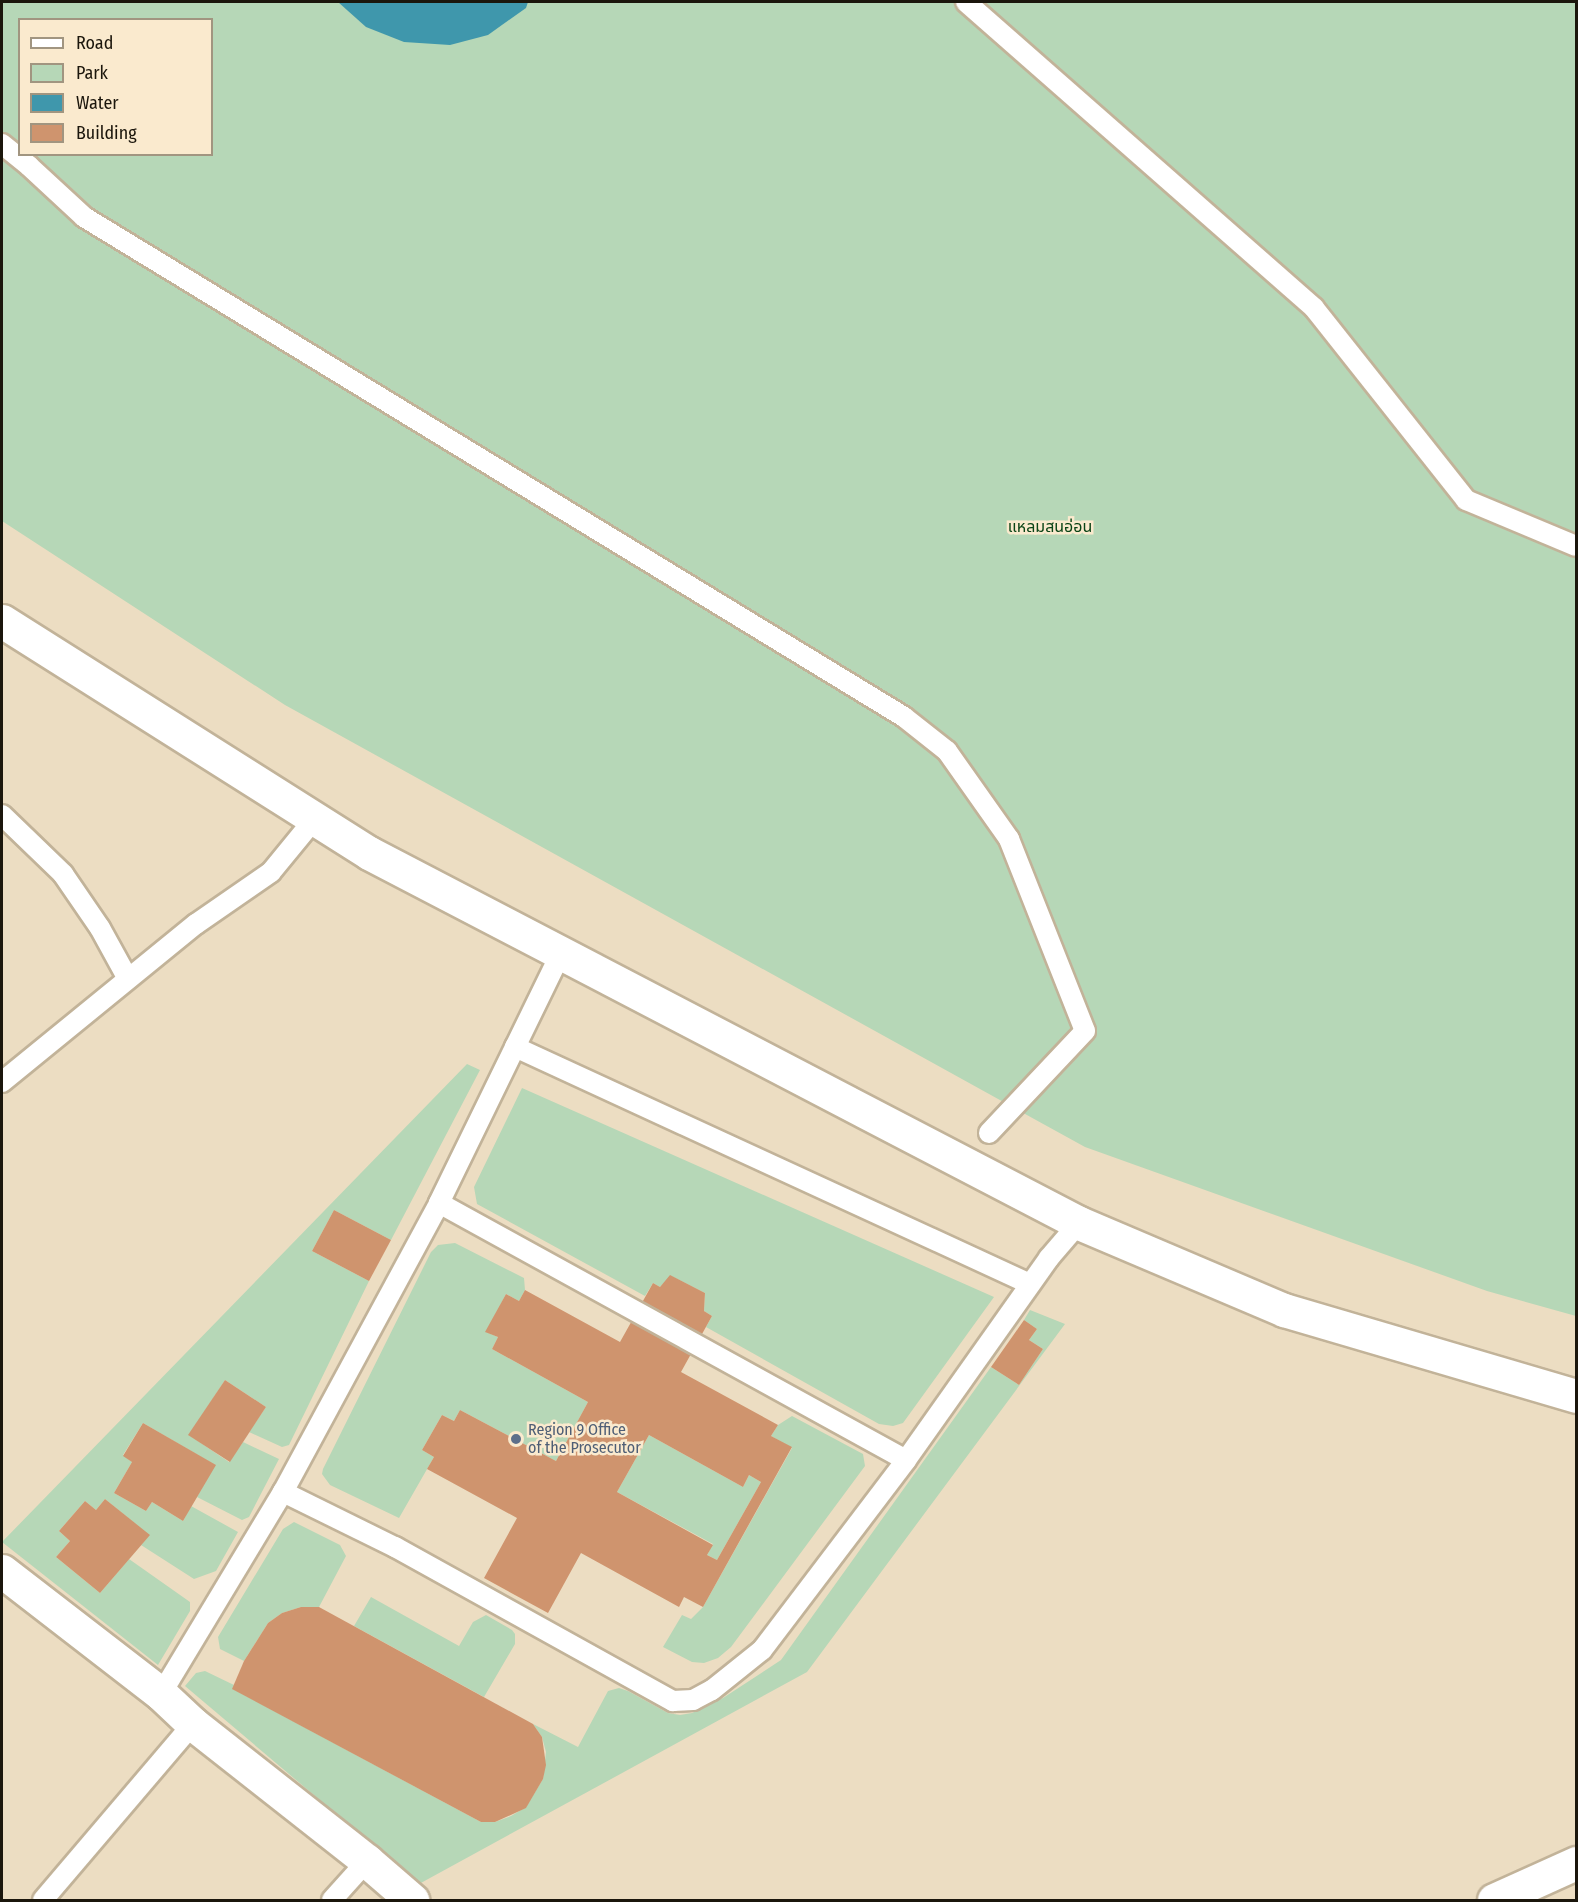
<!DOCTYPE html>
<html>
<head>
<meta charset="utf-8">
<style>
  body { margin:0 }
  #map { position:relative; width:1578px; height:1902px; overflow:hidden; background:#ecddc2; font-family:"Fira Sans Condensed","Noto Sans Thai",sans-serif }
  div>[style] { position:absolute }
  .green>* { inset:0; background:#b6d7b7 }
  .water>* { inset:0; background:#3f97ac }
  .building>* { inset:0; background:#cf946e }
  .roads { filter:drop-shadow(2px 0 #c2b399) drop-shadow(-2px 0 #c2b399) drop-shadow(0 2px #c2b399) drop-shadow(0 -2px #c2b399) }
  .service>* { height:20px; margin:-10px; padding:0 10px; transform-origin:10px; border-radius:10px; background:#fff }
  .minor>* { height:33px; margin:-16.5px; padding:0 16.5px; transform-origin:16.5px; border-radius:16.5px; background:#fff }
  .tertiary>* { height:33px; margin:-16.5px; padding:0 16.5px; transform-origin:16.5px; border-radius:16.5px; background:#fff }
  .secondary>* { height:33px; margin:-16.5px; padding:0 16.5px; transform-origin:16.5px; border-radius:16.5px; background:#fff }
  .dots>* { width:16px; height:16px; translate:-50% -50%; box-sizing:border-box; border:3px solid #faeace; border-radius:50% }
  span { translate:-50% -50%; white-space:nowrap; text-align:center; line-height:1.15; -webkit-text-stroke:5px #faeace; paint-order:stroke }
  .park-label { font-size:16px; color:#0a4416 }
  .service-label { font-size:16px; color:#4e5e75 }
  .left { translate:0 -50%; text-align:left }
  .frame { position:absolute; inset:0; border:3px solid #1b160c; pointer-events:none }
  .legend { position:absolute; left:18px; top:18px; width:195px; height:138px; box-sizing:border-box; background:#faeace; border:2px solid #a19580; margin:0; padding:8px 10px; list-style:none; font-size:18px; color:#1b160c }
  .legend li { display:flex; align-items:center; gap:12px; height:30px }
  .legend b { width:30px; border:2px solid #a19580 }
</style>
</head>
<body>
<div id="map">
  <div class="green">
    <i style="clip-path:polygon(evenodd,2px 2px,1576px 2px,1576px 1316px,1487px 1291px,1085px 1147px,285px 705px,2px 521px,2px 2px,20px 20px,212px 20px,212px 154px,20px 154px,20px 20px)"></i>
    <i style="clip-path:polygon(467px 1064px,480px 1070px,391px 1240px,334px 1210px,312px 1251px,369px 1281px,289px 1445px,282px 1447px,249px 1432px,266px 1407px,225px 1380px,189px 1435px,229px 1462px,243px 1442px,279px 1459px,249px 1517px,242px 1520px,197px 1497px,215px 1465px,143px 1423px,123px 1455px,132px 1462px,114px 1493px,146px 1511px,152px 1502px,183px 1521px,191px 1506px,238px 1532px,216px 1571px,194px 1579px,141px 1545px,149px 1535px,105px 1499px,96px 1510px,85px 1501px,59px 1531px,70px 1541px,56px 1557px,100px 1593px,129px 1559px,190px 1602px,190px 1611px,158px 1665px,2px 1542px)"></i>
    <i style="clip-path:polygon(522px 1088px,994px 1297px,903px 1423px,893px 1426px,879px 1424px,706px 1327px,712px 1316px,704px 1311px,705px 1293px,671px 1276px,660px 1287px,653px 1283px,645px 1296px,477px 1204px,474px 1187px)"></i>
    <i style="clip-path:polygon(455px 1243px,524px 1278px,525px 1290px,519px 1301px,506px 1294px,486px 1332px,498px 1337px,492px 1349px,588px 1402px,556px 1461px,460px 1410px,454px 1421px,442px 1415px,422px 1450px,434px 1457px,399px 1518px,330px 1485px,322px 1474px,323px 1469px,431px 1252px,438px 1245px)"></i>
    <i style="clip-path:polygon(1030px 1310px,1065px 1324px,807px 1672px,419px 1884px,185px 1686px,196px 1673px,205px 1671px,234px 1685px,233px 1689px,481px 1822px,495px 1822px,511px 1816px,526px 1807px,543px 1779px,546px 1752px,542px 1737px,533px 1724px,578px 1747px,608px 1691px,619px 1688px,628px 1691px,668px 1713px,680px 1715px,692px 1713px,723px 1698px,781px 1660px,991px 1367px,1019px 1385px,1043px 1349px,1029px 1340px,1037px 1329px,1024px 1320px)"></i>
    <i style="clip-path:polygon(792px 1416px,863px 1454px,865px 1466px,731px 1647px,718px 1658px,704px 1663px,692px 1662px,663px 1647px,682px 1615px,691px 1619px,703px 1607px,792px 1448px,771px 1436px,778px 1425px)"></i>
    <i style="clip-path:polygon(649px 1435px,743px 1487px,749px 1475px,761px 1482px,717px 1560px,707px 1555px,713px 1544px,617px 1492px)"></i>
    <i style="clip-path:polygon(294px 1522px,340px 1545px,346px 1556px,319px 1607px,301px 1607px,282px 1613px,268px 1623px,244px 1661px,220px 1649px,218px 1637px,283px 1529px)"></i>
    <i style="clip-path:polygon(371px 1597px,459px 1646px,473px 1622px,486px 1615px,512px 1630px,515px 1634px,515px 1644px,484px 1697px,354px 1626px)"></i>
  </div>
  <div class="water">
    <i style="clip-path:polygon(338px 2px,528px 2px,526px 8px,488px 35px,450px 45px,404px 42px,366px 27px)"></i>
  </div>
  <div class="building">
    <i style="clip-path:polygon(334px 1210px,391px 1240px,369px 1281px,312px 1251px)"></i>
    <i style="clip-path:polygon(evenodd,670px 1275px,705px 1293px,704px 1311px,712px 1316px,681px 1372px,778px 1425px,771px 1436px,792px 1447px,703px 1607px,684px 1597px,679px 1607px,581px 1553px,548px 1613px,484px 1578px,517px 1518px,427px 1469px,434px 1457px,422px 1450px,442px 1415px,454px 1421px,460px 1410px,556px 1461px,588px 1402px,492px 1349px,498px 1337px,485px 1332px,506px 1294px,519px 1301px,525px 1290px,620px 1342px,653px 1283px,660px 1287px,670px 1275px,649px 1435px,743px 1487px,749px 1475px,761px 1482px,717px 1560px,707px 1555px,713px 1545px,617px 1492px,649px 1435px)"></i>
    <i style="clip-path:polygon(1024px 1320px,1037px 1329px,1029px 1340px,1043px 1349px,1019px 1385px,991px 1367px)"></i>
    <i style="clip-path:polygon(225px 1380px,266px 1407px,230px 1462px,188px 1435px)"></i>
    <i style="clip-path:polygon(143px 1423px,216px 1465px,183px 1521px,152px 1502px,146px 1511px,114px 1493px,132px 1462px,123px 1456px)"></i>
    <i style="clip-path:polygon(105px 1499px,150px 1535px,100px 1593px,56px 1557px,70px 1541px,59px 1531px,85px 1501px,96px 1510px)"></i>
    <i style="clip-path:polygon(301px 1607px,319px 1607px,533px 1724px,542px 1737px,546px 1765px,543px 1779px,526px 1808px,495px 1822px,481px 1822px,232px 1689px,244px 1661px,268px 1623px,282px 1613px)"></i>
  </div>
  <div class="roads">
    <div class="service">
      <i style="left:966px;top:2px;width:463px;rotate:41.3deg"></i>
      <i style="left:1314px;top:308px;width:245px;rotate:51.6deg"></i>
      <i style="left:1466px;top:500px;width:119px;rotate:22.7deg"></i>
      <i style="left:2px;top:144px;width:35px;rotate:39deg"></i>
      <i style="left:29px;top:166px;width:75px;rotate:42.8deg"></i>
      <i style="left:84px;top:217px;width:960px;rotate:31.37deg"></i>
      <i style="left:904px;top:717px;width:55px;rotate:38.3deg"></i>
      <i style="left:947px;top:751px;width:108px;rotate:54.8deg"></i>
      <i style="left:1009px;top:839px;width:206px;rotate:68.4deg"></i>
      <i style="left:1085px;top:1031px;width:140px;rotate:133.3deg"></i>
      <i style="left:2px;top:815px;width:85px;rotate:44deg"></i>
      <i style="left:63px;top:874px;width:65px;rotate:55.6deg"></i>
      <i style="left:100px;top:928px;width:58px;rotate:61.2deg"></i>
      <i style="left:515px;top:1047px;width:567px;rotate:24.71deg"></i>
      <i style="left:2px;top:1082px;width:250px;rotate:-39.2deg"></i>
      <i style="left:196px;top:924px;width:91px;rotate:-34.7deg"></i>
      <i style="left:271px;top:872px;width:71px;rotate:-50.7deg"></i>
      <i style="left:439px;top:1203px;width:533px;rotate:28.82deg"></i>
      <i style="left:283px;top:1492px;width:125px;rotate:26.2deg"></i>
      <i style="left:395px;top:1547px;width:318px;rotate:29deg"></i>
      <i style="left:673px;top:1701px;width:20px;rotate:-3deg"></i>
      <i style="left:693px;top:1700px;width:21px;rotate:-28deg"></i>
      <i style="left:712px;top:1690px;width:64px;rotate:-38.7deg"></i>
      <i style="left:762px;top:1650px;width:238px;rotate:-52.8deg"></i>
      <i style="left:906px;top:1460px;width:247px;rotate:-54.7deg"></i>
      <i style="left:1049px;top:1258px;width:46px;rotate:-49.4deg"></i>
      <i style="left:161px;top:1694px;width:236px;rotate:-58.9deg"></i>
      <i style="left:283px;top:1492px;width:328px;rotate:-61.6deg"></i>
      <i style="left:439px;top:1203px;width:278px;rotate:-64deg"></i>
      <i style="left:43px;top:1900px;width:231px;rotate:-49.6deg"></i>
      <i style="left:332px;top:1900px;width:52px;rotate:-48.1deg"></i>
    </div>
    <div class="minor">
      <i style="left:2px;top:1571px;width:201px;rotate:37.7deg"></i>
      <i style="left:161px;top:1694px;width:44px;rotate:43.2deg"></i>
      <i style="left:193px;top:1724px;width:221px;rotate:38.2deg"></i>
      <i style="left:367px;top:1861px;width:60px;rotate:40.9deg"></i>
    </div>
    <div class="tertiary">
      <i style="left:2px;top:621px;width:434px;rotate:32.3deg"></i>
      <i style="left:369px;top:853px;width:801px;rotate:27.53deg"></i>
      <i style="left:1079px;top:1223px;width:223px;rotate:23deg"></i>
      <i style="left:1284px;top:1310px;width:304px;rotate:16.4deg"></i>
    </div>
    <div class="secondary">
      <i style="left:1494px;top:1900px;width:90px;rotate:-24.3deg"></i>
    </div>
  </div>
  <div class="dots">
    <i style="left:516px;top:1439px;background:#5c6f8a"></i>
  </div>
  <div class="park-label">
    <span style="left:1050px;top:527px">แหลมสนอ่อน</span>
  </div>
  <div class="service-label">
    <span class="left" style="left:528px;top:1439px">Region 9 Office<br>of the Prosecutor</span>
  </div>
  <div class="frame"></div>
  <ul class="legend">
  <li><b style="height:8px;background:#fff"></b>Road</li>
  <li><b style="height:16px;background:#b6d7b7"></b>Park</li>
  <li><b style="height:16px;background:#3f97ac"></b>Water</li>
  <li><b style="height:16px;background:#cf946e"></b>Building</li>
  </ul>
</div>
</body>
</html>
